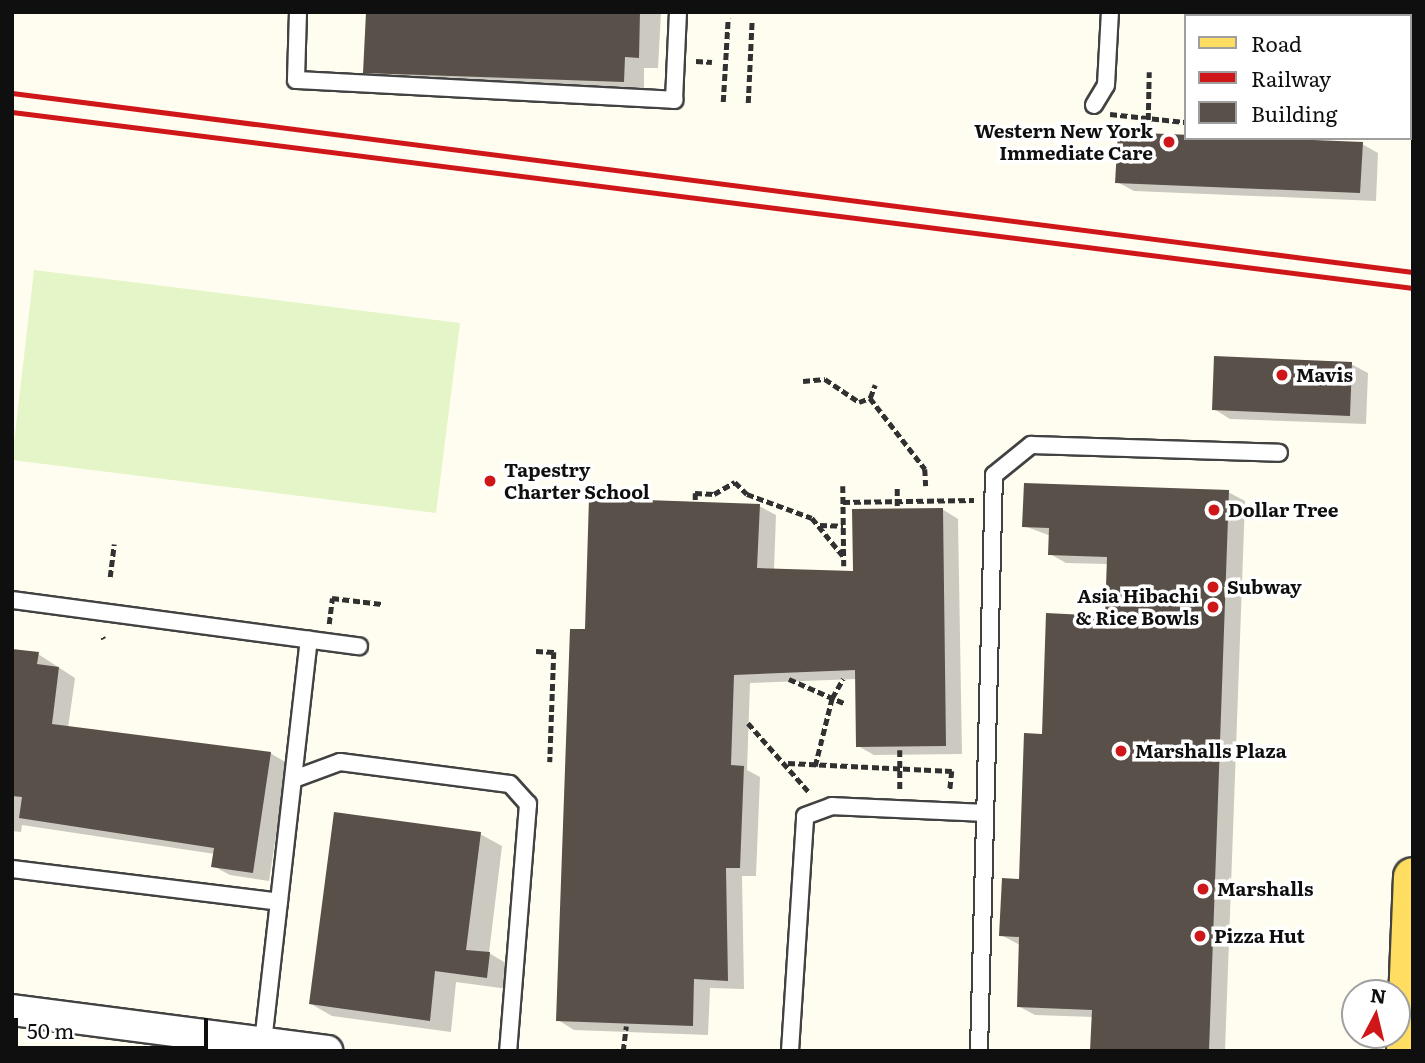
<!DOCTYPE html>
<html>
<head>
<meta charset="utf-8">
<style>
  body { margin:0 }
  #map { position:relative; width:1425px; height:1063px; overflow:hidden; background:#fffdf0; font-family:Literata,serif }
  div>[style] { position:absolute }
  .pitch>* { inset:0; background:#e4f5c8 }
  .shadow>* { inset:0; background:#0003 }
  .building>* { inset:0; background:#59504a }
  .path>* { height:4.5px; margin-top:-2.25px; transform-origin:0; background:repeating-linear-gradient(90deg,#313131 0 7px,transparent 0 10.5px) }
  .roads { filter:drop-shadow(2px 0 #424242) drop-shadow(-2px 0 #424242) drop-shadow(0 2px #424242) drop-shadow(0 -2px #424242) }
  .lane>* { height:16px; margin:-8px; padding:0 8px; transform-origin:8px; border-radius:8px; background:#fff }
  .street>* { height:30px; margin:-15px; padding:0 15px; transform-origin:15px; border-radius:15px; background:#fff }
  .primary>* { height:38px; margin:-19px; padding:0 19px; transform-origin:19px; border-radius:19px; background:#ffdd60 }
  .rail>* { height:5px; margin:-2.5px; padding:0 2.5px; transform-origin:2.5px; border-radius:2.5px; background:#cf171a }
  .dots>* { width:19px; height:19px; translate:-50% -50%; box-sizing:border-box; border:4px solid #fff; border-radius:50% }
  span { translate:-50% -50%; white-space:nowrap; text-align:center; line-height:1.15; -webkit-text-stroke:7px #fff; paint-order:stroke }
  .poi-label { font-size:19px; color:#0f0f0f; font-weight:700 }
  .right { translate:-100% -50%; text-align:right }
  .left { translate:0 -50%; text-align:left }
  .frame { position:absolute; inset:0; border:14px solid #0f0f0f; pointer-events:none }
  .legend { position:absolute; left:1184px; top:14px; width:228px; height:126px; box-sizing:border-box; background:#fff; border:2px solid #9f9f9f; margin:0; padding:9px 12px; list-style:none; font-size:21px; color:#0f0f0f }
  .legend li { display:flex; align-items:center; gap:14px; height:35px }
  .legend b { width:35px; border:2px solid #9f9f9f }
  .north { position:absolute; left:1341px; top:979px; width:70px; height:70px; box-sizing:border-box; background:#fff; border:2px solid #9f9f9f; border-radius:50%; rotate:7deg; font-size:19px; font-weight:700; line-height:28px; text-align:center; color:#0f0f0f }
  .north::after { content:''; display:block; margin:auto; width:24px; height:32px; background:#cf171a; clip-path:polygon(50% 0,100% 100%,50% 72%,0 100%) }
  .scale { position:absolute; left:14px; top:1018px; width:194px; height:32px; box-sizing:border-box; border:4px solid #0f0f0f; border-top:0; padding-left:9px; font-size:21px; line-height:24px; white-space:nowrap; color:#0f0f0f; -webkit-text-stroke:5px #fff; paint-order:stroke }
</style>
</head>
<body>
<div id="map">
  <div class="pitch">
    <i style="clip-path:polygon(34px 270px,460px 323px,436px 513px,12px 460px)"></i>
  </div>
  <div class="shadow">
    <i style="clip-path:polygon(367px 12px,661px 12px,658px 68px,644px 68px,644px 93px,385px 84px,365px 72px)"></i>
    <i style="clip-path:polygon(1362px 144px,1378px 153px,1376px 201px,1134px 191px,1117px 182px)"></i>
    <i style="clip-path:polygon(1351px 364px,1368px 373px,1366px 424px,1230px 419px,1214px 409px)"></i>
    <i style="clip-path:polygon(1228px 492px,1245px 501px,1225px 1051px,1092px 1051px,1093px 1017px,1035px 1015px,1018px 1006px,1020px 945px,1001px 935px,1020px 880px,1044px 735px,1107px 617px,1109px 564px,1066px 563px,1050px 554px,1051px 536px,1024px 526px)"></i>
    <i style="clip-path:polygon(759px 506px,776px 515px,774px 570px,855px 573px,942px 509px,958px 519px,962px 754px,874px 755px,858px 746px,857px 679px,750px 683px,747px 770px,760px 777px,756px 876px,742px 876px,744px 989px,710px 988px,708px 1035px,574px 1030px,558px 1020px,586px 631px)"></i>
    <i style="clip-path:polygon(12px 651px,38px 654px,75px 678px,68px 728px,270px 753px,287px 763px,269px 881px,230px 875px,213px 866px,215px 854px,22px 825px,21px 832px,12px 831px)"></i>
    <i style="clip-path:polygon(480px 834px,502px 846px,489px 953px,511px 966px,508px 989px,456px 982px,451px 1032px,332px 1016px,311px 1004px)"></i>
  </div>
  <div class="building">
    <i style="clip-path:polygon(366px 12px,640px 12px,639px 58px,625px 57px,624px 82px,363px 73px)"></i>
    <i style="clip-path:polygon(1118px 132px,1363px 142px,1360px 193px,1115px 183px)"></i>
    <i style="clip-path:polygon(1214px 356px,1352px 362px,1350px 416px,1212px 410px)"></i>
    <i style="clip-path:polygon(1024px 483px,1229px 490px,1209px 1051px,1090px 1051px,1092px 1010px,1017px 1007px,1019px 937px,999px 936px,1002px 878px,1019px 879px,1024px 733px,1042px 734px,1046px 613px,1105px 616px,1107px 557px,1048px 555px,1049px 528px,1022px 527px)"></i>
    <i style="clip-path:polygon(589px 498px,760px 504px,757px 568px,853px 571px,852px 509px,943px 508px,946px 746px,856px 747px,855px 670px,734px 675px,731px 765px,744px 766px,740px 868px,726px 868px,728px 981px,694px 979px,693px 1026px,556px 1021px,570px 629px,585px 629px)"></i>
    <i style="clip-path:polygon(12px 649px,39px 652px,37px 664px,59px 667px,52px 724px,271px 752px,253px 873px,211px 867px,214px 848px,19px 818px,22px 797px,12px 796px)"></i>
    <i style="clip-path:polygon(334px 812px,481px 832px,466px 950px,490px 952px,487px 978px,435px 971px,430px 1021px,309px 1004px)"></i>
  </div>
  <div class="path">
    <i style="left:696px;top:61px;width:16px;rotate:4deg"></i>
    <i style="left:723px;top:102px;width:84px;rotate:-86.6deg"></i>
    <i style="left:748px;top:103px;width:84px;rotate:-87.3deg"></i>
    <i style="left:1110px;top:114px;width:75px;rotate:6.1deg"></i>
    <i style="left:1148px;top:120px;width:48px;rotate:-88.8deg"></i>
    <i style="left:803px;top:381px;width:22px;rotate:-5deg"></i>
    <i style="left:825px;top:379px;width:41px;rotate:34.1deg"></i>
    <i style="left:859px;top:402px;width:12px;rotate:-20deg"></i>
    <i style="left:870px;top:398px;width:14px;rotate:-69deg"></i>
    <i style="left:870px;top:398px;width:90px;rotate:52.2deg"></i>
    <i style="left:925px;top:469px;width:17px;rotate:87deg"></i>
    <i style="left:843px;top:486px;width:80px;rotate:89.3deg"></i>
    <i style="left:695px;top:500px;width:7px;rotate:-90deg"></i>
    <i style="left:695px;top:493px;width:19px;rotate:3deg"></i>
    <i style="left:714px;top:494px;width:24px;rotate:-30deg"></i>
    <i style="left:735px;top:482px;width:17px;rotate:45deg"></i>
    <i style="left:747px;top:494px;width:69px;rotate:20.3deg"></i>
    <i style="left:812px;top:518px;width:50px;rotate:50.6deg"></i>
    <i style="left:843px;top:502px;width:131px;rotate:-0.9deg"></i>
    <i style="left:897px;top:506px;width:20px;rotate:-90deg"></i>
    <i style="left:820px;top:525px;width:23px;rotate:2deg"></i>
    <i style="left:110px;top:577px;width:33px;rotate:-83deg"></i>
    <i style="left:329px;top:624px;width:26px;rotate:-83deg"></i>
    <i style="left:332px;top:598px;width:50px;rotate:6.8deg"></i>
    <i style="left:103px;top:637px;width:2px;rotate:63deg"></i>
    <i style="left:536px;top:651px;width:18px;rotate:3deg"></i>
    <i style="left:554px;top:652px;width:110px;rotate:92.1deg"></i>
    <i style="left:789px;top:679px;width:62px;rotate:23.7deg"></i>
    <i style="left:748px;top:723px;width:94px;rotate:48.5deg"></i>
    <i style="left:900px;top:750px;width:41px;rotate:90deg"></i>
    <i style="left:788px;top:763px;width:164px;rotate:2.8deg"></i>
    <i style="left:952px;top:771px;width:20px;rotate:96deg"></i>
    <i style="left:815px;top:766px;width:70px;rotate:-76deg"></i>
    <i style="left:832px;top:698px;width:22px;rotate:-60deg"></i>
    <i style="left:623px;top:1051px;width:25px;rotate:-83deg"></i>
  </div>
  <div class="roads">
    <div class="lane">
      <i style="left:298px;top:12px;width:68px;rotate:91.7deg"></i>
      <i style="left:296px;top:80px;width:379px;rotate:3deg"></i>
      <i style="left:674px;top:100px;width:88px;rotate:-87.4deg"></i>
      <i style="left:1228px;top:12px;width:9px;rotate:27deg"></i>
      <i style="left:1409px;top:23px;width:4px;rotate:-14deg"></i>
      <i style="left:1094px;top:105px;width:23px;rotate:-59deg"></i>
      <i style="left:1106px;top:85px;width:73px;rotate:-86.9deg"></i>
      <i style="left:12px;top:600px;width:350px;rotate:7.6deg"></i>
      <i style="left:294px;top:779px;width:49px;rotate:-20.3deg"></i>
      <i style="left:340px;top:762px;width:171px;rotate:7.4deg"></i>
      <i style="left:510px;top:784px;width:27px;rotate:48deg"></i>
      <i style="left:528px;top:804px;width:248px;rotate:94.6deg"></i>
      <i style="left:12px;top:869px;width:269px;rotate:7deg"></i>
      <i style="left:263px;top:1042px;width:405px;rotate:-83.5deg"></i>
      <i style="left:790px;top:1051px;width:235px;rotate:-86.3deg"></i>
      <i style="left:805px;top:816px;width:29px;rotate:-20deg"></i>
      <i style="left:832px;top:806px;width:152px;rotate:2.6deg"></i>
      <i style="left:979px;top:1051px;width:576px;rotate:-88.51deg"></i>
      <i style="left:994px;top:475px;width:48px;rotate:-39deg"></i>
      <i style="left:1031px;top:445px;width:248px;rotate:1.8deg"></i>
    </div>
    <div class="street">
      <i style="left:12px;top:1010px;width:318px;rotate:7.4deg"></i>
    </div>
    <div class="primary">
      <i style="left:1406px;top:1051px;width:174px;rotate:-87.7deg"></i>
    </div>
  </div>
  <div class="rail">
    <i style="left:12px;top:93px;width:1412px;rotate:7.28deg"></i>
    <i style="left:12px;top:112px;width:1412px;rotate:7.16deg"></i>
  </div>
  <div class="dots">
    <i style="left:1169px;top:142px;background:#cf171a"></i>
    <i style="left:1282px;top:375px;background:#cf171a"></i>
    <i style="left:490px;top:481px;background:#cf171a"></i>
    <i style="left:1214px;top:510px;background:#cf171a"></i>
    <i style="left:1213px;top:587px;background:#cf171a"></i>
    <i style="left:1213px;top:607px;background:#cf171a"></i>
    <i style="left:1121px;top:751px;background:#cf171a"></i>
    <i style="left:1203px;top:889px;background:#cf171a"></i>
    <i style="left:1200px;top:936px;background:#cf171a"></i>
  </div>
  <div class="poi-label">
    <span class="right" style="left:1153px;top:142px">Western New York<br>Immediate Care</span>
    <span class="left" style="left:1296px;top:375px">Mavis</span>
    <span class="left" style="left:504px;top:481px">Tapestry<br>Charter School</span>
    <span class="left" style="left:1228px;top:510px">Dollar Tree</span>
    <span class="left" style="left:1227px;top:587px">Subway</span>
    <span class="right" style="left:1199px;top:607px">Asia Hibachi<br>&amp; Rice Bowls</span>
    <span class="left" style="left:1135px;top:751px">Marshalls Plaza</span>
    <span class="left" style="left:1217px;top:889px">Marshalls</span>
    <span class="left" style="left:1214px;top:936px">Pizza Hut</span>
  </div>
  <div class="frame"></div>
  <ul class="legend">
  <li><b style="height:9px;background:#ffdd60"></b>Road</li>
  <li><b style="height:9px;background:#cf171a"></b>Railway</li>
  <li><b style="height:19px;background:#59504a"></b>Building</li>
  </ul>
  <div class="north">N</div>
  <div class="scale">50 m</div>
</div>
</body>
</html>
